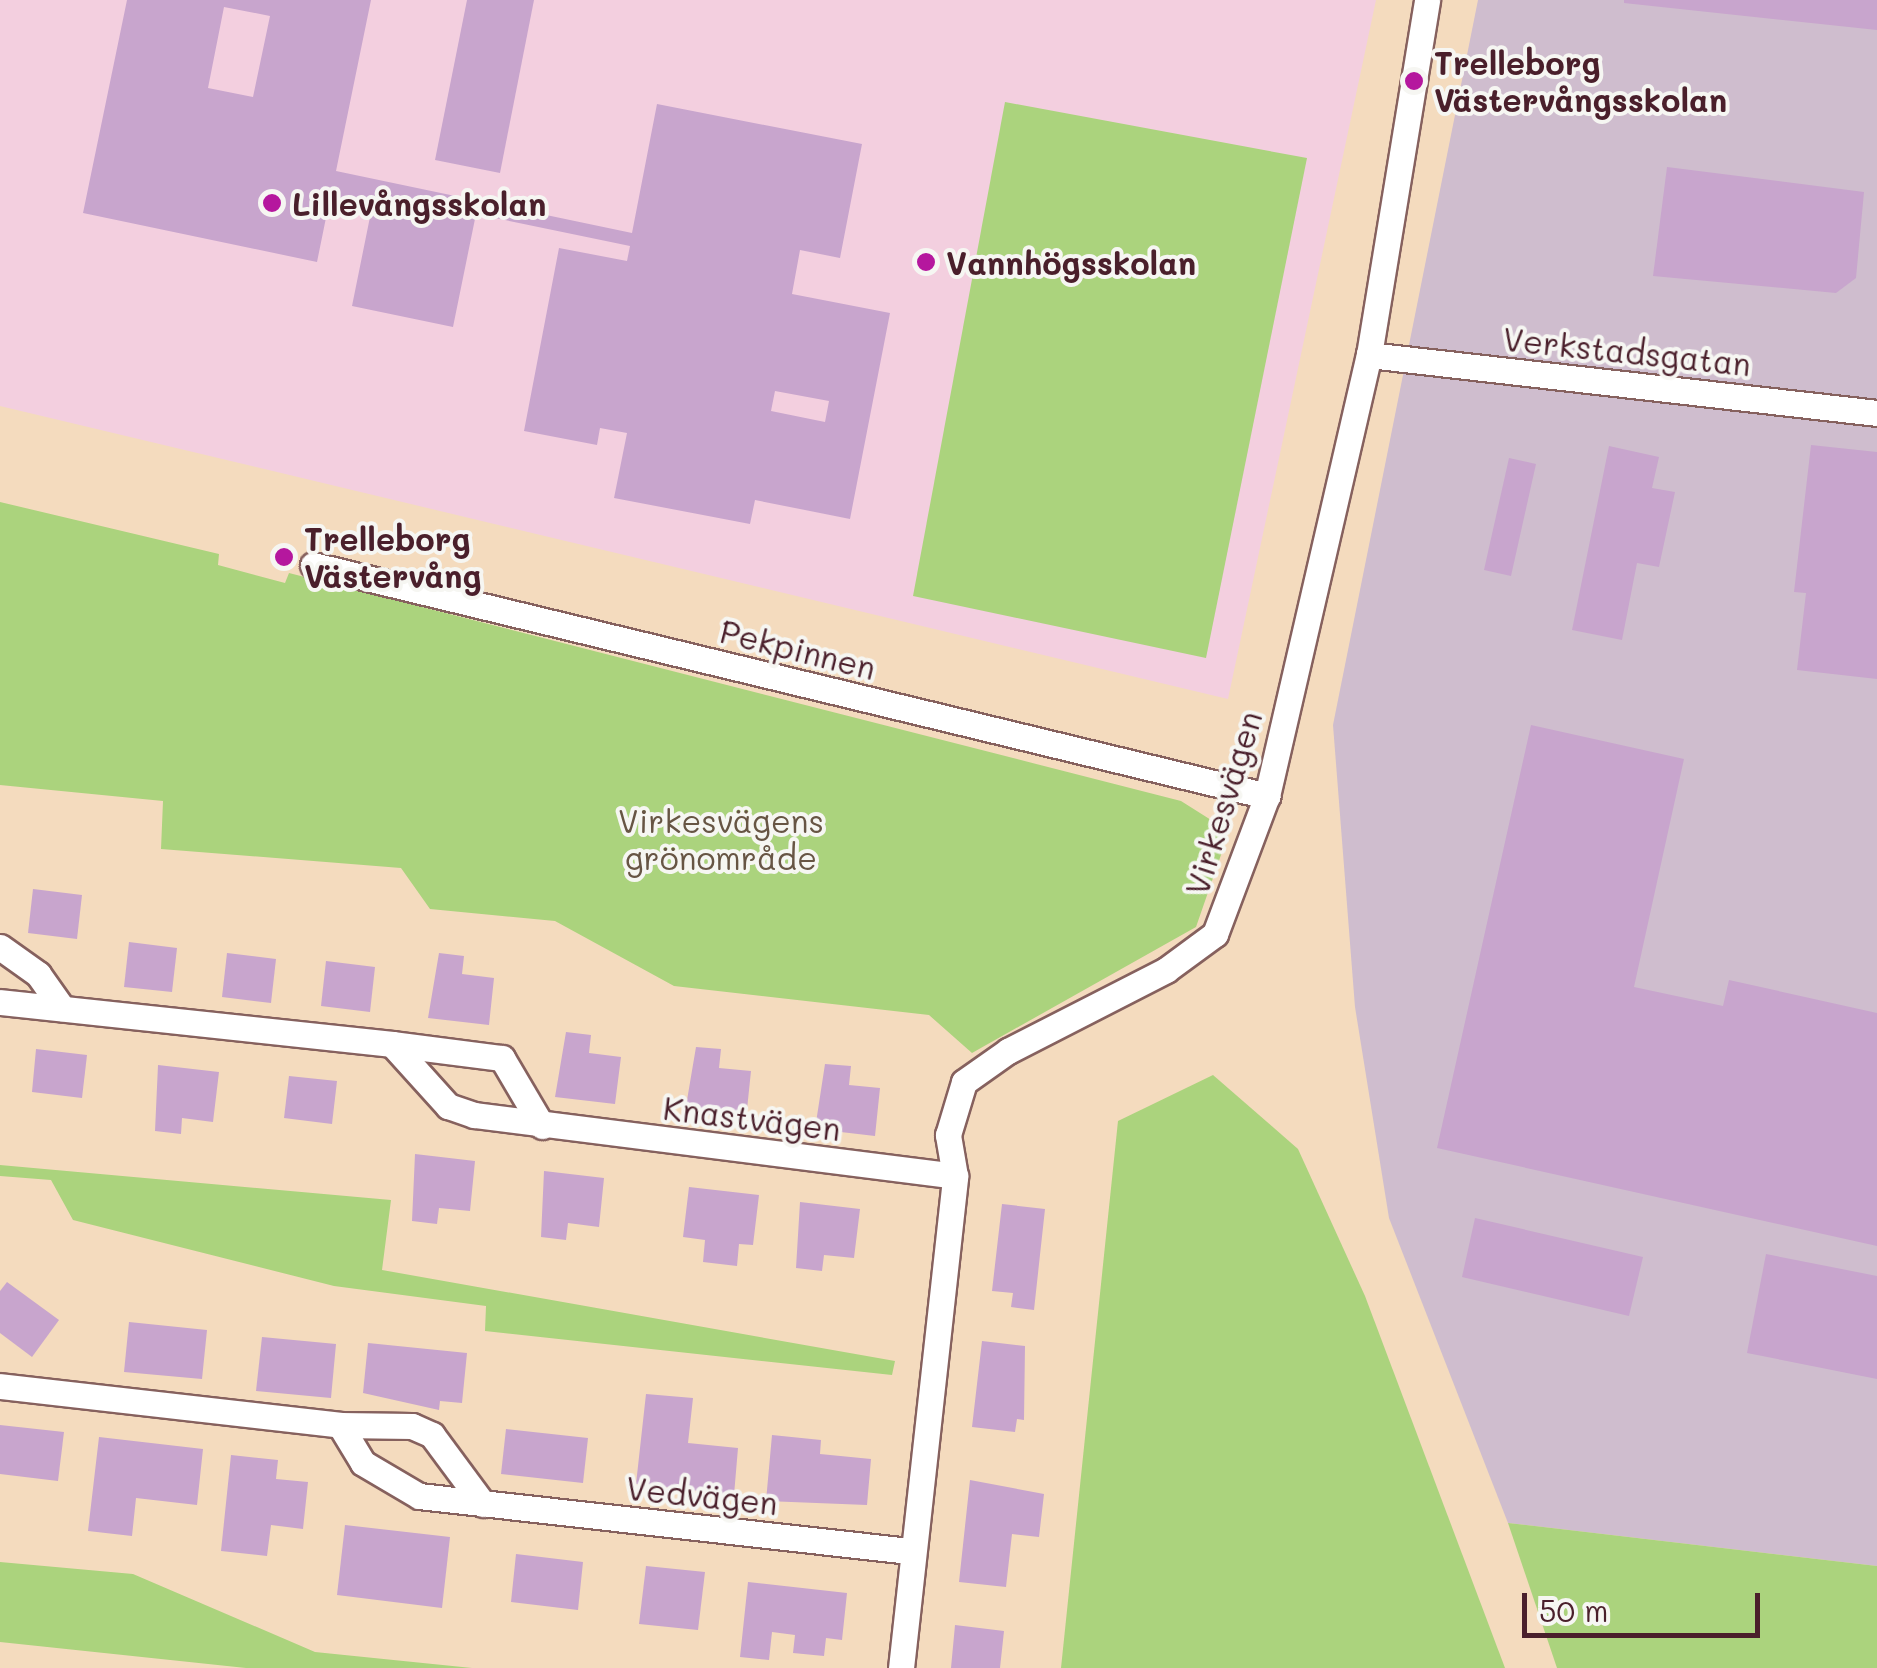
<!DOCTYPE html>
<html>
<head>
<meta charset="utf-8">
<style>
  body { margin:0 }
  #map { position:relative; width:1877px; height:1668px; overflow:hidden; background:#f4dbbe; font-family:Mali,sans-serif }
  div>[style] { position:absolute }
  .built>* { inset:0; background:#f3cfdf }
  .industrial>* { inset:0; background:#cfbdce }
  .green>* { inset:0; background:#abd37d }
  .building>* { inset:0; background:#c8a5cd }
  .roads { filter:drop-shadow(2px 0 #86615e) drop-shadow(-2px 0 #86615e) drop-shadow(0 2px #86615e) drop-shadow(0 -2px #86615e) }
  .minor>* { height:25px; margin:-12.5px; padding:0 12.5px; transform-origin:12.5px; border-radius:12.5px; background:#fff }
  .dots>* { width:28px; height:28px; translate:-50% -50%; box-sizing:border-box; border:5px solid #f6f6f2; border-radius:50% }
  span { translate:-50% -50%; white-space:nowrap; text-align:center; line-height:1.15; -webkit-text-stroke:8px #f6f6f2; paint-order:stroke }
  .poi-label { font-size:32px; color:#4a1f2b; font-weight:700 }
  .left { translate:0 -50%; text-align:left }
  .street-label { font-size:32px; color:#4a1f2b }
  .park-label { font-size:32px; color:#675544 }
  .scale { position:absolute; left:1522px; top:1593px; width:238px; height:45px; box-sizing:border-box; border:5px solid #4a1f2b; border-top:0; padding-left:12px; font-size:30px; line-height:35px; white-space:nowrap; color:#4a1f2b; -webkit-text-stroke:8px #f6f6f2; paint-order:stroke }
</style>
</head>
<body>
<div id="map">
  <div class="built">
    <i style="clip-path:polygon(0 0,1376px 0,1228px 699px,0 406px)"></i>
  </div>
  <div class="industrial">
    <i style="clip-path:polygon(1478px 0,1877px 0,1877px 1566px,1508px 1523px,1389px 1218px,1355px 1007px,1333px 725px)"></i>
  </div>
  <div class="green">
    <i style="clip-path:polygon(1005px 102px,1307px 158px,1206px 658px,913px 596px)"></i>
    <i style="clip-path:polygon(0 502px,219px 554px,218px 565px,285px 583px,289px 573px,1181px 801px,1219px 825px,1222px 852px,1196px 927px,972px 1053px,929px 1015px,674px 986px,555px 921px,430px 909px,401px 868px,161px 849px,163px 801px,0 785px)"></i>
    <i style="clip-path:polygon(1213px 1075px,1298px 1149px,1365px 1296px,1505px 1668px,1061px 1668px,1118px 1121px)"></i>
    <i style="clip-path:polygon(0 1165px,391px 1200px,382px 1270px,895px 1361px,892px 1375px,485px 1331px,486px 1306px,334px 1286px,73px 1220px,51px 1180px,0 1176px)"></i>
    <i style="clip-path:polygon(1508px 1523px,1877px 1566px,1877px 1668px,1557px 1668px)"></i>
    <i style="clip-path:polygon(0 1562px,133px 1574px,315px 1652px,472px 1668px,246px 1668px,0 1642px)"></i>
  </div>
  <div class="building">
    <i style="clip-path:polygon(evenodd,127px 0,371px 0,336px 171px,632px 233px,657px 104px,862px 144px,840px 258px,800px 250px,792px 294px,890px 313px,850px 519px,755px 500px,750px 524px,614px 498px,627px 433px,600px 428px,597px 445px,524px 431px,559px 248px,627px 261px,630px 246px,476px 214px,453px 327px,352px 306px,371px 212px,329px 203px,317px 262px,83px 213px,127px 0,224px 7px,270px 16px,253px 97px,208px 88px,224px 7px,127px 0,775px 391px,829px 401px,825px 422px,771px 411px,775px 391px)"></i>
    <i style="clip-path:polygon(467px 0,534px 0,500px 173px,435px 160px)"></i>
    <i style="clip-path:polygon(1624px 0,1877px 0,1877px 30px,1624px 3px)"></i>
    <i style="clip-path:polygon(1667px 167px,1864px 192px,1856px 278px,1836px 293px,1653px 276px)"></i>
    <i style="clip-path:polygon(1811px 445px,1877px 452px,1877px 679px,1797px 670px,1806px 593px,1794px 592px)"></i>
    <i style="clip-path:polygon(1609px 446px,1659px 457px,1652px 488px,1675px 492px,1659px 567px,1637px 563px,1622px 640px,1572px 630px)"></i>
    <i style="clip-path:polygon(1509px 458px,1536px 464px,1511px 576px,1484px 570px)"></i>
    <i style="clip-path:polygon(1531px 725px,1684px 759px,1634px 987px,1723px 1006px,1729px 980px,1877px 1013px,1877px 1246px,1437px 1148px)"></i>
    <i style="clip-path:polygon(33px 889px,82px 895px,77px 939px,28px 933px)"></i>
    <i style="clip-path:polygon(129px 942px,177px 948px,172px 992px,124px 987px)"></i>
    <i style="clip-path:polygon(227px 953px,276px 959px,271px 1003px,222px 997px)"></i>
    <i style="clip-path:polygon(439px 953px,464px 956px,462px 974px,494px 978px,489px 1025px,428px 1018px)"></i>
    <i style="clip-path:polygon(326px 961px,375px 967px,370px 1012px,321px 1006px)"></i>
    <i style="clip-path:polygon(566px 1032px,591px 1035px,589px 1053px,621px 1057px,615px 1104px,555px 1097px)"></i>
    <i style="clip-path:polygon(696px 1047px,721px 1049px,719px 1068px,751px 1071px,746px 1119px,685px 1112px)"></i>
    <i style="clip-path:polygon(36px 1049px,87px 1055px,82px 1098px,32px 1092px)"></i>
    <i style="clip-path:polygon(825px 1064px,851px 1066px,849px 1085px,880px 1088px,875px 1136px,815px 1129px)"></i>
    <i style="clip-path:polygon(158px 1065px,219px 1072px,213px 1122px,182px 1118px,181px 1134px,155px 1131px)"></i>
    <i style="clip-path:polygon(289px 1076px,337px 1081px,332px 1124px,284px 1118px)"></i>
    <i style="clip-path:polygon(415px 1154px,475px 1161px,470px 1211px,439px 1208px,437px 1224px,412px 1221px)"></i>
    <i style="clip-path:polygon(544px 1171px,604px 1178px,599px 1227px,568px 1223px,566px 1240px,541px 1237px)"></i>
    <i style="clip-path:polygon(689px 1187px,759px 1195px,753px 1245px,739px 1244px,737px 1266px,703px 1262px,705px 1240px,683px 1237px)"></i>
    <i style="clip-path:polygon(800px 1202px,860px 1209px,854px 1258px,824px 1255px,822px 1271px,796px 1268px)"></i>
    <i style="clip-path:polygon(1002px 1204px,1045px 1209px,1034px 1310px,1011px 1307px,1013px 1293px,992px 1291px)"></i>
    <i style="clip-path:polygon(1475px 1218px,1643px 1257px,1629px 1316px,1462px 1277px)"></i>
    <i style="clip-path:polygon(1766px 1254px,1877px 1276px,1877px 1379px,1747px 1353px)"></i>
    <i style="clip-path:polygon(7px 1282px,59px 1320px,32px 1357px,0 1333px,0 1291px)"></i>
    <i style="clip-path:polygon(129px 1322px,207px 1330px,202px 1379px,124px 1372px)"></i>
    <i style="clip-path:polygon(262px 1337px,336px 1344px,331px 1398px,256px 1391px)"></i>
    <i style="clip-path:polygon(982px 1341px,1025px 1346px,1024px 1420px,1017px 1419px,1015px 1432px,972px 1427px)"></i>
    <i style="clip-path:polygon(368px 1343px,467px 1353px,462px 1403px,440px 1401px,439px 1410px,363px 1393px)"></i>
    <i style="clip-path:polygon(646px 1394px,693px 1398px,688px 1443px,738px 1448px,734px 1495px,636px 1484px)"></i>
    <i style="clip-path:polygon(0 1425px,64px 1432px,58px 1481px,0 1474px)"></i>
    <i style="clip-path:polygon(506px 1429px,588px 1438px,583px 1483px,501px 1474px)"></i>
    <i style="clip-path:polygon(772px 1435px,821px 1440px,820px 1454px,871px 1459px,867px 1505px,766px 1501px)"></i>
    <i style="clip-path:polygon(99px 1437px,203px 1449px,197px 1505px,136px 1498px,132px 1536px,88px 1531px)"></i>
    <i style="clip-path:polygon(231px 1455px,278px 1460px,276px 1479px,308px 1482px,303px 1529px,271px 1525px,267px 1556px,221px 1551px)"></i>
    <i style="clip-path:polygon(970px 1480px,1044px 1494px,1039px 1537px,1012px 1534px,1006px 1587px,959px 1582px)"></i>
    <i style="clip-path:polygon(345px 1525px,450px 1537px,442px 1608px,337px 1595px)"></i>
    <i style="clip-path:polygon(516px 1554px,583px 1562px,578px 1610px,511px 1602px)"></i>
    <i style="clip-path:polygon(646px 1566px,705px 1572px,698px 1630px,639px 1624px)"></i>
    <i style="clip-path:polygon(748px 1582px,847px 1593px,842px 1640px,826px 1638px,824px 1656px,793px 1653px,795px 1635px,772px 1632px,769px 1660px,740px 1657px)"></i>
    <i style="clip-path:polygon(955px 1625px,1004px 1631px,1000px 1668px,951px 1668px)"></i>
  </div>
  <div class="roads">
    <div class="minor">
      <i style="left:1369px;top:355px;width:511px;rotate:6.51deg"></i>
      <i style="left:313px;top:565px;width:982px;rotate:13.61deg"></i>
      <i style="left:0;top:947px;width:47px;rotate:35.4deg"></i>
      <i style="left:38px;top:974px;width:42px;rotate:54.8deg"></i>
      <i style="left:0;top:1002px;width:394px;rotate:6.1deg"></i>
      <i style="left:392px;top:1044px;width:84px;rotate:47.9deg"></i>
      <i style="left:448px;top:1106px;width:28px;rotate:19deg"></i>
      <i style="left:474px;top:1115px;width:485px;rotate:7.2deg"></i>
      <i style="left:392px;top:1044px;width:111px;rotate:7.3deg"></i>
      <i style="left:502px;top:1058px;width:79px;rotate:59.5deg"></i>
      <i style="left:0;top:1386px;width:342px;rotate:6.5deg"></i>
      <i style="left:340px;top:1425px;width:44px;rotate:58.8deg"></i>
      <i style="left:363px;top:1463px;width:65px;rotate:30.5deg"></i>
      <i style="left:419px;top:1496px;width:497px;rotate:6.4deg"></i>
      <i style="left:340px;top:1425px;width:72px;rotate:0.8deg"></i>
      <i style="left:412px;top:1426px;width:22px;rotate:24deg"></i>
      <i style="left:432px;top:1435px;width:86px;rotate:53.5deg"></i>
      <i style="left:901px;top:1668px;width:495px;rotate:-83.7deg"></i>
      <i style="left:955px;top:1176px;width:42px;rotate:-99.7deg"></i>
      <i style="left:948px;top:1135px;width:55px;rotate:-73.2deg"></i>
      <i style="left:964px;top:1082px;width:54px;rotate:-35.2deg"></i>
      <i style="left:1008px;top:1051px;width:178px;rotate:-27.1deg"></i>
      <i style="left:1166px;top:970px;width:61px;rotate:-36.3deg"></i>
      <i style="left:1215px;top:934px;width:147px;rotate:-69.4deg"></i>
      <i style="left:1267px;top:796px;width:453px;rotate:-77deg"></i>
      <i style="left:1369px;top:355px;width:360px;rotate:-80.7deg"></i>
    </div>
  </div>
  <div class="dots">
    <i style="left:1414px;top:81px;background:#b5179e"></i>
    <i style="left:272px;top:203px;background:#b5179e"></i>
    <i style="left:926px;top:262px;background:#b5179e"></i>
    <i style="left:284px;top:557px;background:#b5179e"></i>
  </div>
  <div class="poi-label">
    <span class="left" style="left:1434px;top:81px">Trelleborg<br>Västervångsskolan</span>
    <span class="left" style="left:292px;top:203px">Lillevångsskolan</span>
    <span class="left" style="left:946px;top:262px">Vannhögsskolan</span>
    <span class="left" style="left:304px;top:557px">Trelleborg<br>Västervång</span>
  </div>
  <div class="street-label">
    <span style="left:1627px;top:351px;rotate:6deg">Verkstadsgatan</span>
    <span style="left:798px;top:649px;rotate:14deg">Pekpinnen</span>
    <span style="left:1223px;top:803px;rotate:-73deg">Virkesvägen</span>
    <span style="left:752px;top:1118px;rotate:7deg">Knastvägen</span>
    <span style="left:702px;top:1495px;rotate:6deg">Vedvägen</span>
  </div>
  <div class="park-label">
    <span style="left:721px;top:839px">Virkesvägens<br>grönområde</span>
  </div>
  <div class="scale">50 m</div>
</div>
</body>
</html>
